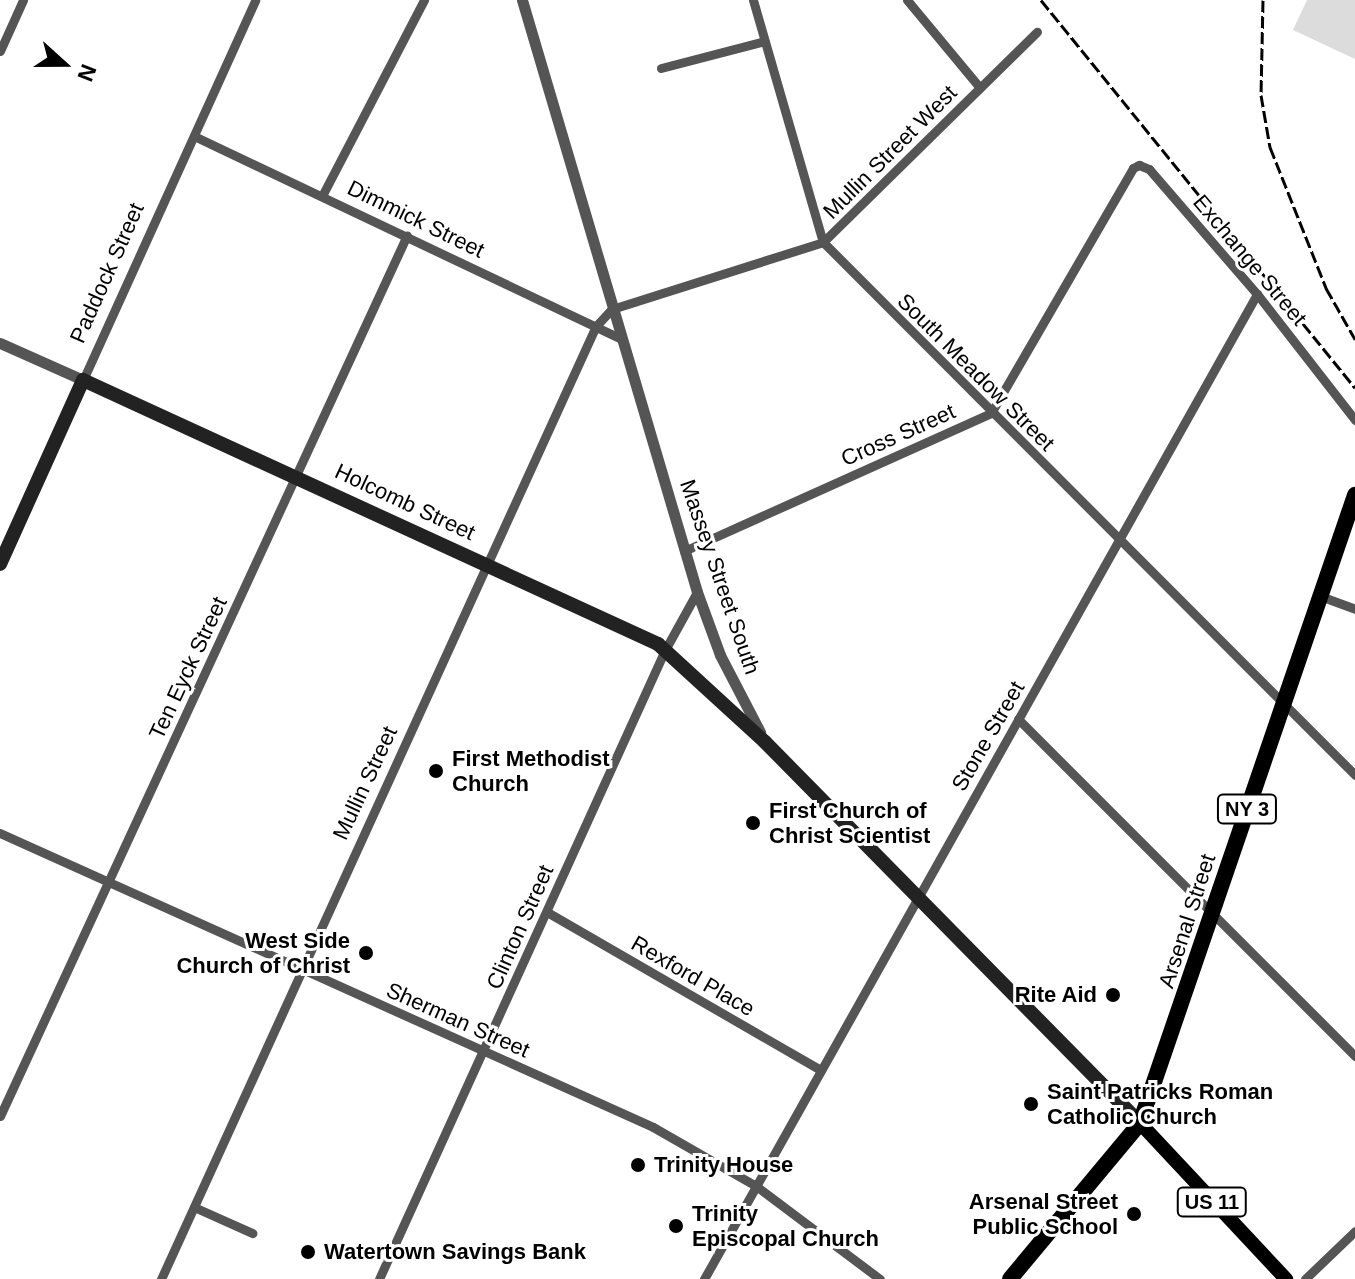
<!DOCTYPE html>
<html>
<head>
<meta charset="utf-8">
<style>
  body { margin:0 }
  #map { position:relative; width:1355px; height:1279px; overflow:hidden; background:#fff; font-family:Helvetica,sans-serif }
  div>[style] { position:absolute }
  .green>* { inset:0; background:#dcdcdc }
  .minor>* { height:9px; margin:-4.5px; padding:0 4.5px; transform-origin:4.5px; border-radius:4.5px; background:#555 }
  .tertiary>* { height:11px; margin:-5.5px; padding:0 5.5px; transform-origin:5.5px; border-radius:5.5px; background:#555 }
  .secondary>* { height:14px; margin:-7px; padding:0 7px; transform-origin:7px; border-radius:7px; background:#222 }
  .primary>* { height:14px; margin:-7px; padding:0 7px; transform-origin:7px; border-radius:7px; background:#000 }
  .trunk>* { height:16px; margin:-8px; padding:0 8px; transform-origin:8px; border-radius:8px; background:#000 }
  .rail>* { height:3px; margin-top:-1.5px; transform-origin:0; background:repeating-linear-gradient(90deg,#000 0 12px,transparent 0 16px) }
  .dots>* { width:22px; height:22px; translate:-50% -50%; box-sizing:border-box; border:4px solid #fff; border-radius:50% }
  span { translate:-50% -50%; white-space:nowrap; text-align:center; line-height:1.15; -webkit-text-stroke:6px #fff; paint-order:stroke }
  .shield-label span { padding:2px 6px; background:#fff; border:2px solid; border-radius:6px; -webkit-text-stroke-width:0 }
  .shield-label { font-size:20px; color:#000; font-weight:700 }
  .street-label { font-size:22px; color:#000 }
  .poi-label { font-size:22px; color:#000; font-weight:700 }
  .left { translate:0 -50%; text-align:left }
  .right { translate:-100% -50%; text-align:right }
  .north { position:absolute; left:24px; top:24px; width:80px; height:80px; -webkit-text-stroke:6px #fff; paint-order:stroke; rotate:111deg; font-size:22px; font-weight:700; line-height:32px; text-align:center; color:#000 }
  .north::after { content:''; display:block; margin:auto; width:28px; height:36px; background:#000; clip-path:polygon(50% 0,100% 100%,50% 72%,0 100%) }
</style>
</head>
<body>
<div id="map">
  <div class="green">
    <i style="clip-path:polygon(1307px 0,1355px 0,1355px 59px,1293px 30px)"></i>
  </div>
  <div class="minor">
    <i style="left:753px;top:0;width:252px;rotate:73.9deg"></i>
    <i style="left:823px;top:242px;width:753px;rotate:45.05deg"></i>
    <i style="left:907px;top:0;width:114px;rotate:50.3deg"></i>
    <i style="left:0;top:51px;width:56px;rotate:-65.7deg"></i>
    <i style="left:661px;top:68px;width:107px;rotate:-14.6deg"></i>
    <i style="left:194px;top:136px;width:473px;rotate:25.4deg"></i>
    <i style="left:323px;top:194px;width:219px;rotate:-62.5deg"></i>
    <i style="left:83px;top:380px;width:417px;rotate:-65.6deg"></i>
    <i style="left:684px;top:551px;width:337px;rotate:-24.2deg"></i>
    <i style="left:991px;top:413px;width:283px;rotate:-59.9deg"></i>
    <i style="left:1133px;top:168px;width:7px;rotate:-27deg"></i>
    <i style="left:1139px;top:165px;width:11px;rotate:22deg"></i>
    <i style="left:1149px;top:169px;width:165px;rotate:49.2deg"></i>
    <i style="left:1257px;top:294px;width:160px;rotate:52.1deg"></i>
    <i style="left:1320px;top:596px;width:37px;rotate:20deg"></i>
    <i style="left:1018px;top:719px;width:477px;rotate:45deg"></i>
    <i style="left:0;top:833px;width:716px;rotate:24.24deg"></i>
    <i style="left:653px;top:1127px;width:119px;rotate:29.8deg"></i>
    <i style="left:756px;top:1186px;width:155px;rotate:36.9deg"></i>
    <i style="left:547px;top:912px;width:316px;rotate:30deg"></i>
    <i style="left:0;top:1116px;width:970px;rotate:-65.2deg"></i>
    <i style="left:194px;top:1207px;width:64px;rotate:24.1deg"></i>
    <i style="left:161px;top:1279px;width:1048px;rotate:-65.47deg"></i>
    <i style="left:596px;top:326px;width:23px;rotate:-47deg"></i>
    <i style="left:612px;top:309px;width:221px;rotate:-17.6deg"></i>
    <i style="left:823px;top:242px;width:300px;rotate:-44.5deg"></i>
    <i style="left:379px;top:1279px;width:691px;rotate:-65.55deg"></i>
    <i style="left:665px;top:650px;width:66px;rotate:-61.1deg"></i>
    <i style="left:704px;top:1279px;width:1130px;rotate:-60.69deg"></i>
    <i style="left:1305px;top:1279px;width:69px;rotate:-43.8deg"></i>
  </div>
  <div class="tertiary">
    <i style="left:522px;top:0;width:617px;rotate:73.53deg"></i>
    <i style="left:697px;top:592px;width:67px;rotate:69.9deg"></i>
    <i style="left:720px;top:655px;width:87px;rotate:62.5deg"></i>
    <i style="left:0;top:343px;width:91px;rotate:24deg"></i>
  </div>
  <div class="secondary">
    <i style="left:0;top:564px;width:202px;rotate:-65.7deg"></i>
    <i style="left:83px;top:380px;width:633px;rotate:24.66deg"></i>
    <i style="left:658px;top:644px;width:145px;rotate:42.5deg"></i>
    <i style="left:765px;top:742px;width:535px;rotate:45.45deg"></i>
  </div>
  <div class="primary">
    <i style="left:1140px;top:1123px;width:214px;rotate:46.9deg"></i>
  </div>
  <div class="trunk">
    <i style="left:1010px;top:1279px;width:203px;rotate:-50.2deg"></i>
    <i style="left:1140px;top:1123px;width:664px;rotate:-71.1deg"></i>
  </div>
  <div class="rail">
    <i style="left:1041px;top:0;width:499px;rotate:51deg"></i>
    <i style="left:1263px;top:0;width:95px;rotate:91.2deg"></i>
    <i style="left:1261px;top:95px;width:53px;rotate:80.2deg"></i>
    <i style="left:1270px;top:147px;width:152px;rotate:68.3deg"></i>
    <i style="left:1326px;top:288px;width:59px;rotate:60.4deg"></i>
  </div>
  <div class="dots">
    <i style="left:436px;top:771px;background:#000"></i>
    <i style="left:753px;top:823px;background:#000"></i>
    <i style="left:366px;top:953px;background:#000"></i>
    <i style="left:1113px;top:995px;background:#000"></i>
    <i style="left:1031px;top:1104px;background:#000"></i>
    <i style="left:638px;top:1165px;background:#000"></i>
    <i style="left:1134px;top:1214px;background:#000"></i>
    <i style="left:676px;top:1226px;background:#000"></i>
    <i style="left:308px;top:1252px;background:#000"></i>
  </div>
  <div class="shield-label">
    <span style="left:1247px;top:809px">NY 3</span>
    <span style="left:1212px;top:1202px">US 11</span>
  </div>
  <div class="street-label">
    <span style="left:890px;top:152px;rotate:-45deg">Mullin Street West</span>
    <span style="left:416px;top:219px;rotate:26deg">Dimmick Street</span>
    <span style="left:1250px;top:260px;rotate:50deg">Exchange Street</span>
    <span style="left:107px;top:273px;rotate:-66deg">Paddock Street</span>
    <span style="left:976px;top:372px;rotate:45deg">South Meadow Street</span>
    <span style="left:898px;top:435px;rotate:-24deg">Cross Street</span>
    <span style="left:405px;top:502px;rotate:25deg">Holcomb Street</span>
    <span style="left:720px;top:577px;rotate:71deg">Massey Street South</span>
    <span style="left:188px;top:668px;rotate:-65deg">Ten Eyck Street</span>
    <span style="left:988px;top:736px;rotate:-60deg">Stone Street</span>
    <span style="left:365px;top:783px;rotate:-65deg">Mullin Street</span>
    <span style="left:1187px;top:921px;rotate:-72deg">Arsenal Street</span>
    <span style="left:520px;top:927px;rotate:-66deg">Clinton Street</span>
    <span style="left:693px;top:976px;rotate:30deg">Rexford Place</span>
    <span style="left:458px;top:1020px;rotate:24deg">Sherman Street</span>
  </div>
  <div class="poi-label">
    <span class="left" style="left:452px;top:771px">First Methodist<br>Church</span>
    <span class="left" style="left:769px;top:823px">First Church of<br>Christ Scientist</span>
    <span class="right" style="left:350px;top:953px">West Side<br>Church of Christ</span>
    <span class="right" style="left:1097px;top:995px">Rite Aid</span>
    <span class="left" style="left:1047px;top:1104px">Saint Patricks Roman<br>Catholic Church</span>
    <span class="left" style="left:654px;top:1165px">Trinity House</span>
    <span class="right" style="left:1118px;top:1214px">Arsenal Street<br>Public School</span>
    <span class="left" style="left:692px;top:1226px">Trinity<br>Episcopal Church</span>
    <span class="left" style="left:324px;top:1252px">Watertown Savings Bank</span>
  </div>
  <div class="north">N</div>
</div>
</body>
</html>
